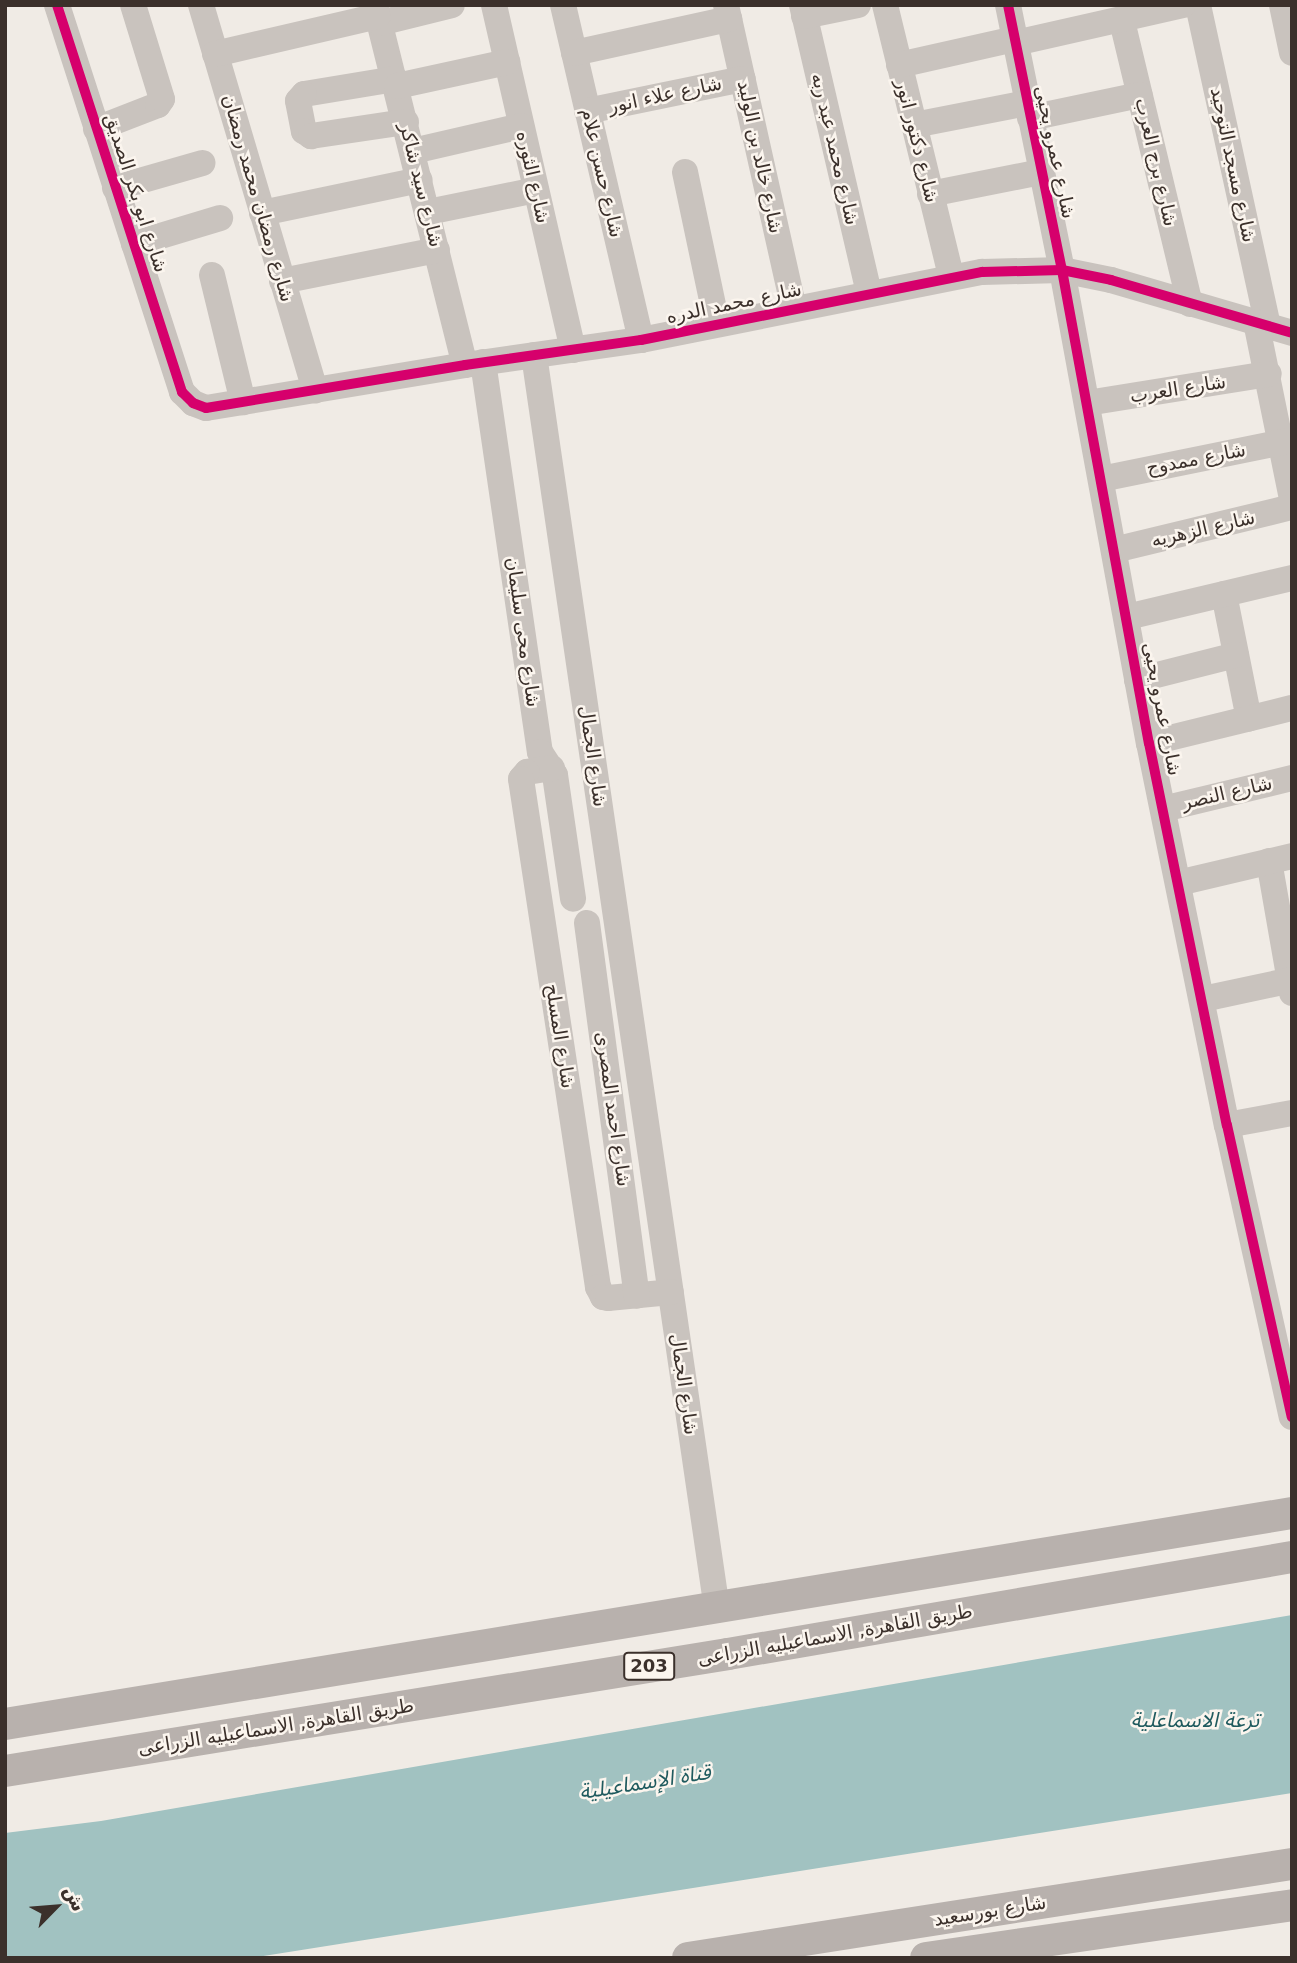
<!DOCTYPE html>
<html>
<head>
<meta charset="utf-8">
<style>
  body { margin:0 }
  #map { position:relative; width:1297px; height:1963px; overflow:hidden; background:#f0ebe5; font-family:"DejaVu Sans","Noto Sans Arabic",sans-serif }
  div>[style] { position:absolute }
  .water>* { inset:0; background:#a1c2c1 }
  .minor>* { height:26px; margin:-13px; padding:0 13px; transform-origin:13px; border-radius:13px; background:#c9c3be }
  .major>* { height:32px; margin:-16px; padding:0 16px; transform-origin:16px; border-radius:16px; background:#b8b1ad }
  .cycleway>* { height:10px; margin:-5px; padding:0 5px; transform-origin:5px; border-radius:5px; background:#d6006c }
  span { translate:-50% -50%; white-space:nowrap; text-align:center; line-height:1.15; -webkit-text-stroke:5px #fbf5ee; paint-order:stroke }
  .shield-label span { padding:2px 5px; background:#fbf5ee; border:2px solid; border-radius:5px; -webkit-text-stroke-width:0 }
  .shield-label { font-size:18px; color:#3b302b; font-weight:700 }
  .street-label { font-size:19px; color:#3b302b }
  .water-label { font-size:21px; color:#1f5a5e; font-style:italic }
  .frame { position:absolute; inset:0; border:7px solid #3b302b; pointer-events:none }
  .north { position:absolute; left:21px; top:1872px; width:70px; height:70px; -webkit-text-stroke:5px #fbf5ee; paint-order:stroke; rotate:65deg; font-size:19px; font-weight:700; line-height:28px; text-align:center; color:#3b302b }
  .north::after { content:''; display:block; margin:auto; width:24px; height:32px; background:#3b302b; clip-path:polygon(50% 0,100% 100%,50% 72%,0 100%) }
</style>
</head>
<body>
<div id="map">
  <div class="water">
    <i style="clip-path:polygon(1292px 1615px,1292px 1793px,251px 1958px,5px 1958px,5px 1833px,101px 1821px)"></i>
  </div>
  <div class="minor">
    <i style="left:57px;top:5px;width:407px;rotate:72.1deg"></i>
    <i style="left:182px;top:392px;width:16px;rotate:45deg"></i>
    <i style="left:193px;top:403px;width:14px;rotate:21deg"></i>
    <i style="left:206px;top:408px;width:263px;rotate:-9.4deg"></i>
    <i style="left:465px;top:365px;width:178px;rotate:-8.1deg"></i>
    <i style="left:641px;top:340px;width:348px;rotate:-11.3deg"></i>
    <i style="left:982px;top:272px;width:80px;rotate:-1.4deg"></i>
    <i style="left:1062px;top:270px;width:50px;rotate:11.5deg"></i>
    <i style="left:1111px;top:280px;width:189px;rotate:16.3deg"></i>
    <i style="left:201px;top:5px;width:402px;rotate:73.5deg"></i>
    <i style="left:375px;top:5px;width:371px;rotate:76deg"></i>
    <i style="left:494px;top:5px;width:354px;rotate:77.1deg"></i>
    <i style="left:563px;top:5px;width:344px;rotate:76.9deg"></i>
    <i style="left:726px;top:5px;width:311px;rotate:77.4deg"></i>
    <i style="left:802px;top:5px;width:296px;rotate:76.9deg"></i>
    <i style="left:885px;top:5px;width:279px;rotate:76.3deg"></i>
    <i style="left:1008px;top:5px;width:270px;rotate:78.5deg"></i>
    <i style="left:1062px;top:270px;width:481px;rotate:79.6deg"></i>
    <i style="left:1149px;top:743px;width:390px;rotate:78.5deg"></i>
    <i style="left:1227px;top:1125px;width:299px;rotate:77.5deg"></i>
    <i style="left:1198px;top:5px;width:329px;rotate:77.7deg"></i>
    <i style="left:1282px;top:5px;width:49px;rotate:78.2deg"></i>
    <i style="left:804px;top:16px;width:55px;rotate:-11.5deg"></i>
    <i style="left:1122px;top:21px;width:291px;rotate:76.5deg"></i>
    <i style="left:380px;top:23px;width:74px;rotate:-14deg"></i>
    <i style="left:1015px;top:43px;width:172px;rotate:-12.7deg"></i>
    <i style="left:574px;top:53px;width:159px;rotate:-12.4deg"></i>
    <i style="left:215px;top:54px;width:167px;rotate:-13.1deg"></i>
    <i style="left:899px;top:65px;width:118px;rotate:-12.7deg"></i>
    <i style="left:395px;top:79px;width:92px;rotate:170.6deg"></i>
    <i style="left:304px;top:94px;width:9px;rotate:131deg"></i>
    <i style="left:298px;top:101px;width:31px;rotate:79deg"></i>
    <i style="left:304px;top:131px;width:9px;rotate:36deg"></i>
    <i style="left:311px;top:136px;width:96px;rotate:-8.4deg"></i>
    <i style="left:397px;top:86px;width:113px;rotate:-12.3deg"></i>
    <i style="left:587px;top:111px;width:159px;rotate:-11.6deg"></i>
    <i style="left:1030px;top:118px;width:112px;rotate:-11.8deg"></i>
    <i style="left:914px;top:125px;width:115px;rotate:-11deg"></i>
    <i style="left:96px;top:129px;width:66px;rotate:-21.2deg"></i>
    <i style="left:158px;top:105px;width:7px;rotate:-56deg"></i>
    <i style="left:162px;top:99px;width:98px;rotate:-107.1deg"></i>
    <i style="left:413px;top:151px;width:111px;rotate:-13deg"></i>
    <i style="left:685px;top:172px;width:155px;rotate:78.1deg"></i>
    <i style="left:115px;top:188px;width:91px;rotate:-16deg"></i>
    <i style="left:930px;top:194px;width:113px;rotate:-11.2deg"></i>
    <i style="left:428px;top:212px;width:110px;rotate:-11.5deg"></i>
    <i style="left:262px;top:213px;width:161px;rotate:-11.8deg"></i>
    <i style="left:134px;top:244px;width:90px;rotate:-16.8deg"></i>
    <i style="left:212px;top:275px;width:131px;rotate:76.3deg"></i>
    <i style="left:282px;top:281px;width:158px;rotate:-11.3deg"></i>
    <i style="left:1256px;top:322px;width:181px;rotate:78.5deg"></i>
    <i style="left:534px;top:355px;width:1268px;rotate:81.7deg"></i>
    <i style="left:483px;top:362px;width:394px;rotate:81.7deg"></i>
    <i style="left:540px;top:752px;width:27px;rotate:57deg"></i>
    <i style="left:555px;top:775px;width:125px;rotate:81.7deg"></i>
    <i style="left:1087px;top:403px;width:184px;rotate:-9.1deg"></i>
    <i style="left:1101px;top:479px;width:195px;rotate:-11.5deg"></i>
    <i style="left:1114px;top:550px;width:183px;rotate:-13.6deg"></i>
    <i style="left:1224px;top:594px;width:127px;rotate:78.7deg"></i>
    <i style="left:1127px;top:617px;width:170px;rotate:-13.3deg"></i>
    <i style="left:1137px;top:680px;width:102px;rotate:-14.2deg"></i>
    <i style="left:1149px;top:743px;width:147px;rotate:-13.8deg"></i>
    <i style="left:552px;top:768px;width:25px;rotate:171deg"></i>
    <i style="left:527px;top:772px;width:9px;rotate:131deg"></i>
    <i style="left:521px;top:779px;width:514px;rotate:81.38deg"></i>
    <i style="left:598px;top:1287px;width:11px;rotate:63deg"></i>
    <i style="left:603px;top:1297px;width:5px;rotate:11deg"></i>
    <i style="left:608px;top:1298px;width:63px;rotate:-5.4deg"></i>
    <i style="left:1163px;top:809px;width:133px;rotate:-13.5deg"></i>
    <i style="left:1269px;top:861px;width:134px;rotate:80.1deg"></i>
    <i style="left:1178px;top:883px;width:117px;rotate:-13.3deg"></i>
    <i style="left:587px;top:923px;width:376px;rotate:82.4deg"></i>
    <i style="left:1203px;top:999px;width:91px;rotate:-12.1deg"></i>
    <i style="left:1227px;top:1125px;width:66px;rotate:-10.5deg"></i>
  </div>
  <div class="major">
    <i style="left:5px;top:1724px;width:1304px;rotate:-9.31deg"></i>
    <i style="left:5px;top:1771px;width:732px;rotate:-9.19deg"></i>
    <i style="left:728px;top:1654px;width:572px;rotate:-9.76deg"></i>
    <i style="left:688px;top:1958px;width:611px;rotate:-8.85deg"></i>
    <i style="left:926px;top:1958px;width:370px;rotate:-8.2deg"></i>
  </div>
  <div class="cycleway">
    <i style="left:57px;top:5px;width:407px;rotate:72.1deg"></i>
    <i style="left:182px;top:392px;width:16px;rotate:45deg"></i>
    <i style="left:193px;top:403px;width:14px;rotate:21deg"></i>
    <i style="left:206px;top:408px;width:263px;rotate:-9.4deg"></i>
    <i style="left:465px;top:365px;width:178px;rotate:-8.1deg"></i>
    <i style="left:641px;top:340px;width:348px;rotate:-11.3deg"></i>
    <i style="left:982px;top:272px;width:80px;rotate:-1.4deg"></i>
    <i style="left:1062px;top:270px;width:50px;rotate:11.5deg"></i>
    <i style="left:1111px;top:280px;width:189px;rotate:16.3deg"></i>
    <i style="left:1008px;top:5px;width:270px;rotate:78.5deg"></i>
    <i style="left:1062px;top:270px;width:481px;rotate:79.6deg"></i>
    <i style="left:1149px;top:743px;width:390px;rotate:78.5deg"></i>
    <i style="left:1227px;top:1125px;width:299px;rotate:77.5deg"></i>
  </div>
  <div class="shield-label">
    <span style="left:649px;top:1666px">203</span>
  </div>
  <div class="street-label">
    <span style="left:665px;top:95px;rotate:-12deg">شارع علاء انور</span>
    <span style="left:917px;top:141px;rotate:76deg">شارع دكتور انور</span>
    <span style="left:835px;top:149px;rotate:77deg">شارع محمد عبد ربه</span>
    <span style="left:1055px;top:152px;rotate:78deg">شارع عمرو يحيى</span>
    <span style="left:760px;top:157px;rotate:78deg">شارع خالد بن الوليد</span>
    <span style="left:1156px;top:162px;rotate:77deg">شارع برج العرب</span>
    <span style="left:1233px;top:165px;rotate:78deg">شارع مسجد التوحيد</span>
    <span style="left:602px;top:173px;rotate:77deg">شارع حسن علام</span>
    <span style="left:533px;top:177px;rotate:77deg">شارع الثوره</span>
    <span style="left:421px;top:185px;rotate:76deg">شارع سيد شاكر</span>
    <span style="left:136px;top:193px;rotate:72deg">شارع ابو بكر الصديق</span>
    <span style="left:258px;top:198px;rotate:74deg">شارع رمضان محمد رمضان</span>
    <span style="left:734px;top:303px;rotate:-12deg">شارع محمد الدره</span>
    <span style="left:1178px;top:389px;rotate:-9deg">شارع العرب</span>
    <span style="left:1196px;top:459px;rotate:-11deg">شارع ممدوح</span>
    <span style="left:1203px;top:529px;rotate:-13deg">شارع الزهريه</span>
    <span style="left:523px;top:632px;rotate:82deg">شارع محى سليمان</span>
    <span style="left:1162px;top:709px;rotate:79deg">شارع عمرو يحيى</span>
    <span style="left:593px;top:756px;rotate:82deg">شارع الجمال</span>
    <span style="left:1227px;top:793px;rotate:-13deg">شارع النصر</span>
    <span style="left:560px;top:1036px;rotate:81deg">شارع المسلح</span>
    <span style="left:613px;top:1109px;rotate:82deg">شارع احمد المصرى</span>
    <span style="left:684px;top:1384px;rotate:82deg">شارع الجمال</span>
    <span style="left:835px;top:1635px;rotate:-10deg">طريق القاهرة, الاسماعيليه الزراعى</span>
    <span style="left:276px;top:1727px;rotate:-9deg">طريق القاهرة, الاسماعيليه الزراعى</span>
    <span style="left:990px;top:1911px;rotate:-9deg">شارع بورسعيد</span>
  </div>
  <div class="water-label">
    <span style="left:1195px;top:1720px">ترعة الاسماعلية</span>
    <span style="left:645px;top:1782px;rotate:-9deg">قناة الإسماعيلية</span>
  </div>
  <div class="frame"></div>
  <div class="north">ش</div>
</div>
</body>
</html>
